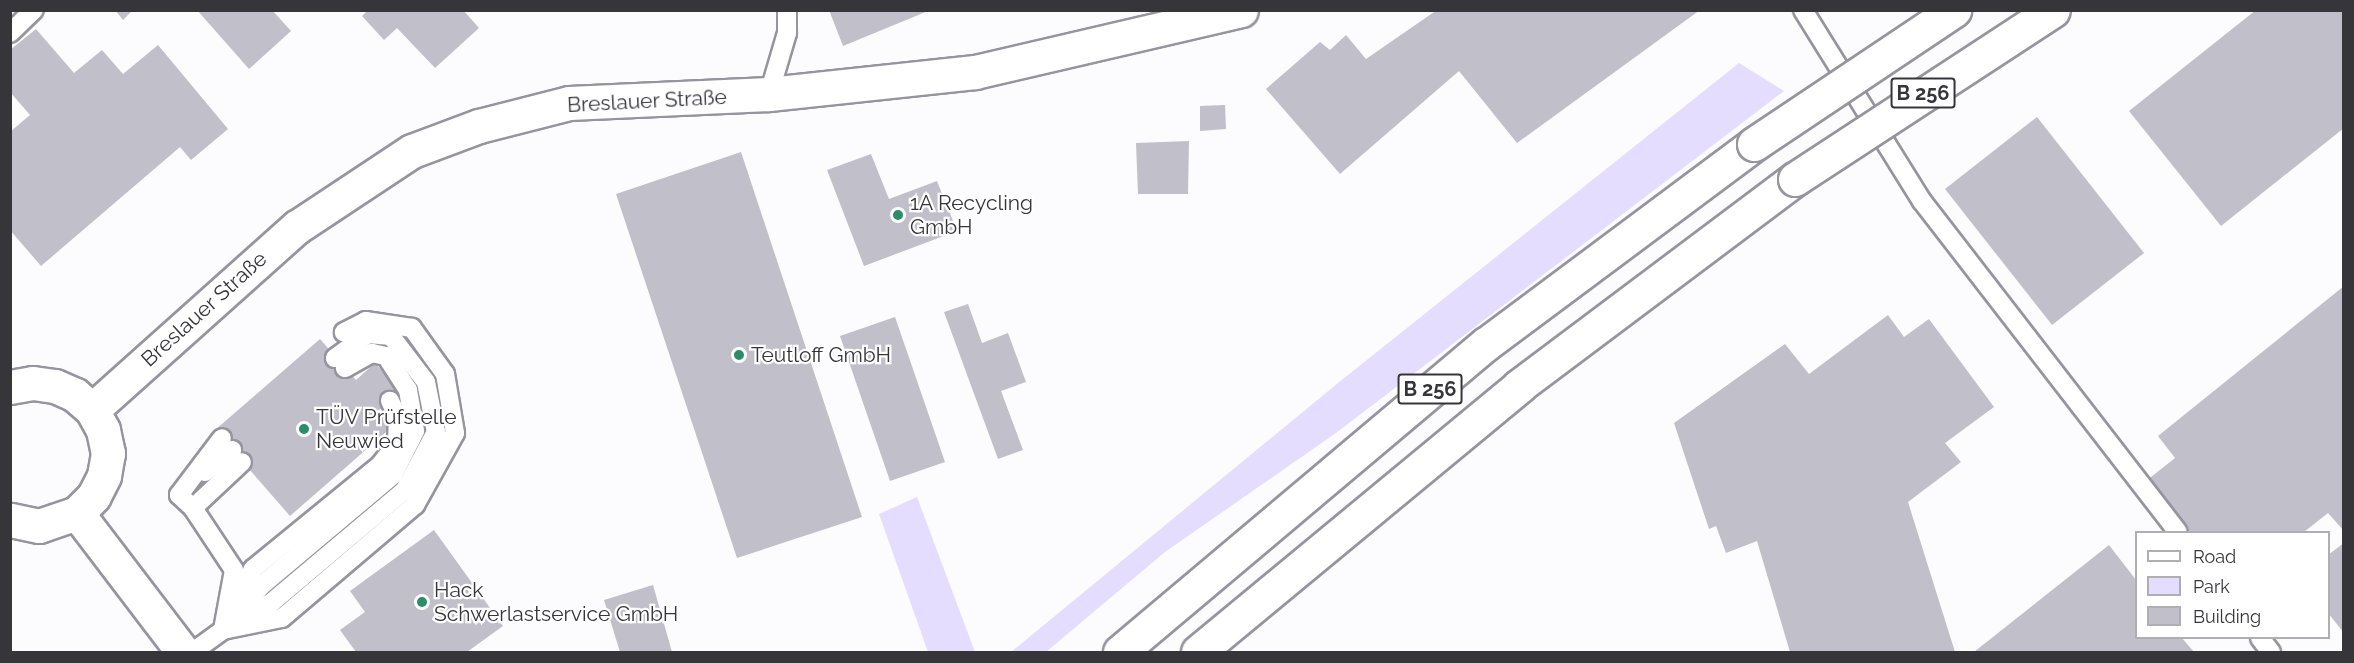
<!DOCTYPE html>
<html>
<head>
<meta charset="utf-8">
<style>
  body { margin:0 }
  #map { position:relative; width:2354px; height:663px; overflow:hidden; background:#fcfbfe; font-family:Raleway,sans-serif }
  div>[style] { position:absolute }
  .green>* { inset:0; background:#e5ddfd }
  .building>* { inset:0; background:#c1bfca }
  .roads { filter:drop-shadow(2px 0 #96949e) drop-shadow(-2px 0 #96949e) drop-shadow(0 2px #96949e) drop-shadow(0 -2px #96949e) }
  .service>* { height:18px; margin:-9px; padding:0 9px; transform-origin:9px; border-radius:9px; background:#fff }
  .minor>* { height:33px; margin:-16.5px; padding:0 16.5px; transform-origin:16.5px; border-radius:16.5px; background:#fff }
  .trunk>* { height:33px; margin:-16.5px; padding:0 16.5px; transform-origin:16.5px; border-radius:16.5px; background:#fff }
  .bridges { filter:drop-shadow(2px 0 #96949e) drop-shadow(-2px 0 #96949e) drop-shadow(0 2px #96949e) drop-shadow(0 -2px #96949e) }
  .trunk-bridge>* { height:33px; margin:-16.5px; padding:0 16.5px; transform-origin:16.5px; border-radius:16.5px; background:#fff }
  .dots>* { width:16px; height:16px; translate:-50% -50%; box-sizing:border-box; border:3px solid #fff; border-radius:50% }
  span { translate:-50% -50%; white-space:nowrap; text-align:center; line-height:1.15; -webkit-text-stroke:4.5px #fff; paint-order:stroke }
  .shield-label span { padding:2px 4px; background:#fff; border:2px solid; border-radius:4px; -webkit-text-stroke-width:0 }
  .shield-label { font-size:20px; color:#363539; font-weight:700 }
  .street-label { font-size:21px; color:#363539 }
  .poi-label { font-size:21px; color:#363539 }
  .left { translate:0 -50%; text-align:left }
  .frame { position:absolute; inset:0; border:12px solid #363539; pointer-events:none }
  .legend { position:absolute; left:2135px; top:531px; width:195px; height:108px; box-sizing:border-box; background:#fff; border:2px solid #afaeb0; margin:0; padding:8px 10px; list-style:none; font-size:18px; color:#363539 }
  .legend li { display:flex; align-items:center; gap:12px; height:30px }
  .legend b { width:30px; border:2px solid #afaeb0 }
</style>
</head>
<body>
<div id="map">
  <div class="green">
    <i style="clip-path:polygon(1739px 63px,1784px 91px,1336px 433px,1165px 552px,1046px 652px,1011px 652px,1338px 383px)"></i>
    <i style="clip-path:polygon(917px 497px,975px 652px,928px 652px,879px 514px)"></i>
  </div>
  <div class="building">
    <i style="clip-path:polygon(115px 10px,133px 10px,123px 20px)"></i>
    <i style="clip-path:polygon(197px 10px,272px 10px,291px 31px,249px 69px)"></i>
    <i style="clip-path:polygon(368px 10px,463px 10px,479px 28px,435px 68px,397px 28px,384px 40px,362px 16px)"></i>
    <i style="clip-path:polygon(829px 10px,928px 10px,928px 11px,843px 46px)"></i>
    <i style="clip-path:polygon(1437px 10px,1700px 10px,1517px 143px,1459px 71px,1340px 174px,1266px 89px,1320px 42px,1330px 50px,1346px 35px,1366px 59px)"></i>
    <i style="clip-path:polygon(2256px 10px,2344px 10px,2344px 128px,2221px 226px,2129px 111px)"></i>
    <i style="clip-path:polygon(36px 29px,74px 73px,102px 50px,123px 74px,158px 45px,228px 129px,191px 160px,180px 147px,41px 266px,10px 230px,10px 132px,30px 115px,10px 92px,10px 50px)"></i>
    <i style="clip-path:polygon(1225px 105px,1226px 129px,1200px 131px,1200px 106px)"></i>
    <i style="clip-path:polygon(2037px 117px,2144px 253px,2052px 325px,1945px 189px)"></i>
    <i style="clip-path:polygon(1189px 141px,1188px 194px,1138px 194px,1136px 143px)"></i>
    <i style="clip-path:polygon(741px 152px,862px 517px,737px 558px,616px 194px)"></i>
    <i style="clip-path:polygon(871px 154px,889px 199px,937px 181px,957px 231px,864px 266px,827px 170px)"></i>
    <i style="clip-path:polygon(2344px 286px,2344px 531px,2328px 513px,2304px 532px,2185px 532px,2146px 481px,2175px 458px,2158px 436px)"></i>
    <i style="clip-path:polygon(968px 304px,982px 343px,1008px 333px,1026px 382px,1001px 391px,1023px 450px,998px 459px,944px 312px)"></i>
    <i style="clip-path:polygon(1888px 315px,1904px 337px,1929px 319px,1994px 407px,1945px 443px,1961px 462px,1908px 502px,1955px 652px,1790px 652px,1757px 541px,1726px 553px,1716px 526px,1709px 529px,1674px 423px,1785px 344px,1809px 374px)"></i>
    <i style="clip-path:polygon(895px 317px,945px 462px,890px 481px,840px 336px)"></i>
    <i style="clip-path:polygon(320px 339px,356px 380px,375px 363px,400px 391px,378px 411px,392px 427px,290px 516px,215px 430px)"></i>
    <i style="clip-path:polygon(434px 530px,503px 626px,467px 652px,356px 652px,340px 630px,365px 612px,350px 591px)"></i>
    <i style="clip-path:polygon(2344px 543px,2344px 633px,2328px 613px,2328px 555px)"></i>
    <i style="clip-path:polygon(2109px 545px,2136px 580px,2136px 638px,2182px 638px,2194px 652px,1974px 652px)"></i>
    <i style="clip-path:polygon(653px 585px,672px 652px,620px 652px,604px 600px)"></i>
  </div>
  <div class="roads">
    <div class="service">
      <i style="left:1803px;top:10px;width:225px;rotate:58.1deg"></i>
      <i style="left:1922px;top:201px;width:418px;rotate:52.3deg"></i>
      <i style="left:10px;top:33px;width:33px;rotate:-44deg"></i>
      <i style="left:769px;top:94px;width:64px;rotate:-73.6deg"></i>
      <i style="left:787px;top:33px;width:23px;rotate:-90deg"></i>
      <i style="left:205px;top:472px;width:35px;rotate:-39deg"></i>
      <i style="left:179px;top:495px;width:19px;rotate:43deg"></i>
      <i style="left:193px;top:508px;width:74px;rotate:56.5deg"></i>
      <i style="left:234px;top:570px;width:61px;rotate:100.4deg"></i>
      <i style="left:223px;top:630px;width:37px;rotate:144deg"></i>
      <i style="left:179px;top:495px;width:71px;rotate:-53deg"></i>
      <i style="left:193px;top:508px;width:67px;rotate:-43.2deg"></i>
      <i style="left:233px;top:609px;width:45px;rotate:-63.4deg"></i>
      <i style="left:253px;top:569px;width:164px;rotate:-39.3deg"></i>
      <i style="left:380px;top:465px;width:28px;rotate:-52deg"></i>
      <i style="left:397px;top:443px;width:25px;rotate:-88deg"></i>
      <i style="left:398px;top:418px;width:19px;rotate:-115deg"></i>
      <i style="left:234px;top:617px;width:43px;rotate:-48.8deg"></i>
      <i style="left:262px;top:585px;width:171px;rotate:-40deg"></i>
      <i style="left:393px;top:475px;width:49px;rotate:-63.4deg"></i>
      <i style="left:415px;top:431px;width:42px;rotate:-99.7deg"></i>
      <i style="left:408px;top:390px;width:40px;rotate:-122.9deg"></i>
      <i style="left:386px;top:356px;width:14px;rotate:-168deg"></i>
      <i style="left:372px;top:353px;width:31px;rotate:151deg"></i>
      <i style="left:237px;top:621px;width:40px;rotate:-28deg"></i>
      <i style="left:272px;top:602px;width:174px;rotate:-40.1deg"></i>
      <i style="left:405px;top:490px;width:66px;rotate:-61.9deg"></i>
      <i style="left:436px;top:432px;width:51px;rotate:-101.3deg"></i>
      <i style="left:426px;top:382px;width:58px;rotate:-127.3deg"></i>
      <i style="left:391px;top:336px;width:23px;rotate:-175deg"></i>
      <i style="left:368px;top:334px;width:41px;rotate:144deg"></i>
      <i style="left:223px;top:630px;width:60px;rotate:-11.5deg"></i>
      <i style="left:282px;top:618px;width:175px;rotate:-40.4deg"></i>
      <i style="left:415px;top:505px;width:82px;rotate:-60.9deg"></i>
      <i style="left:455px;top:433px;width:60px;rotate:-99.6deg"></i>
      <i style="left:445px;top:374px;width:57px;rotate:-125.7deg"></i>
      <i style="left:412px;top:328px;width:47px;rotate:-171.3deg"></i>
      <i style="left:366px;top:321px;width:25px;rotate:153deg"></i>
      <i style="left:2260px;top:638px;width:18px;rotate:52deg"></i>
    </div>
    <div class="minor">
      <i style="left:10px;top:387px;width:23px;rotate:-10deg"></i>
      <i style="left:33px;top:383px;width:22px;rotate:8deg"></i>
      <i style="left:55px;top:386px;width:22px;rotate:24deg"></i>
      <i style="left:75px;top:395px;width:23px;rotate:41deg"></i>
      <i style="left:92px;top:410px;width:23px;rotate:61deg"></i>
      <i style="left:103px;top:430px;width:24px;rotate:78deg"></i>
      <i style="left:108px;top:453px;width:23px;rotate:100deg"></i>
      <i style="left:104px;top:476px;width:22px;rotate:117deg"></i>
      <i style="left:94px;top:496px;width:24px;rotate:135deg"></i>
      <i style="left:77px;top:513px;width:40px;rotate:161.1deg"></i>
      <i style="left:39px;top:526px;width:30px;rotate:-168deg"></i>
      <i style="left:92px;top:410px;width:275px;rotate:-41.8deg"></i>
      <i style="left:297px;top:227px;width:138px;rotate:-33.5deg"></i>
      <i style="left:412px;top:151px;width:72px;rotate:-20.5deg"></i>
      <i style="left:479px;top:126px;width:93px;rotate:-14.3deg"></i>
      <i style="left:569px;top:103px;width:200px;rotate:-2.6deg"></i>
      <i style="left:769px;top:94px;width:207px;rotate:-6.1deg"></i>
      <i style="left:975px;top:72px;width:273px;rotate:-13.1deg"></i>
      <i style="left:77px;top:513px;width:175px;rotate:52.7deg"></i>
    </div>
    <div class="trunk">
      <i style="left:1120px;top:652px;width:478px;rotate:-40.1deg"></i>
      <i style="left:1486px;top:344px;width:334px;rotate:-36.7deg"></i>
      <i style="left:1198px;top:652px;width:417px;rotate:-39.6deg"></i>
      <i style="left:1519px;top:386px;width:345px;rotate:-36.9deg"></i>
    </div>
  </div>
  <div class="bridges">
    <div class="trunk-bridge">
      <i style="left:1754px;top:144px;width:241px;rotate:-33.8deg"></i>
      <i style="left:1795px;top:179px;width:308px;rotate:-33.2deg"></i>
    </div>
  </div>
  <div class="dots">
    <i style="left:898px;top:215px;background:#2b8e69"></i>
    <i style="left:739px;top:355px;background:#2b8e69"></i>
    <i style="left:304px;top:429px;background:#2b8e69"></i>
    <i style="left:422px;top:602px;background:#2b8e69"></i>
  </div>
  <div class="shield-label">
    <span style="left:1923px;top:93px">B 256</span>
    <span style="left:1430px;top:389px">B 256</span>
  </div>
  <div class="street-label">
    <span style="left:647px;top:101px;rotate:-3deg">Breslauer Straße</span>
    <span style="left:204px;top:309px;rotate:-42deg">Breslauer Straße</span>
  </div>
  <div class="poi-label">
    <span class="left" style="left:910px;top:215px">1A Recycling<br>GmbH</span>
    <span class="left" style="left:751px;top:355px">Teutloff GmbH</span>
    <span class="left" style="left:316px;top:429px">TÜV Prüfstelle<br>Neuwied</span>
    <span class="left" style="left:434px;top:602px">Hack<br>Schwerlastservice GmbH</span>
  </div>
  <div class="frame"></div>
  <ul class="legend">
  <li><b style="height:8px;background:#fff"></b>Road</li>
  <li><b style="height:16px;background:#e5ddfd"></b>Park</li>
  <li><b style="height:16px;background:#c1bfca"></b>Building</li>
  </ul>
</div>
</body>
</html>
